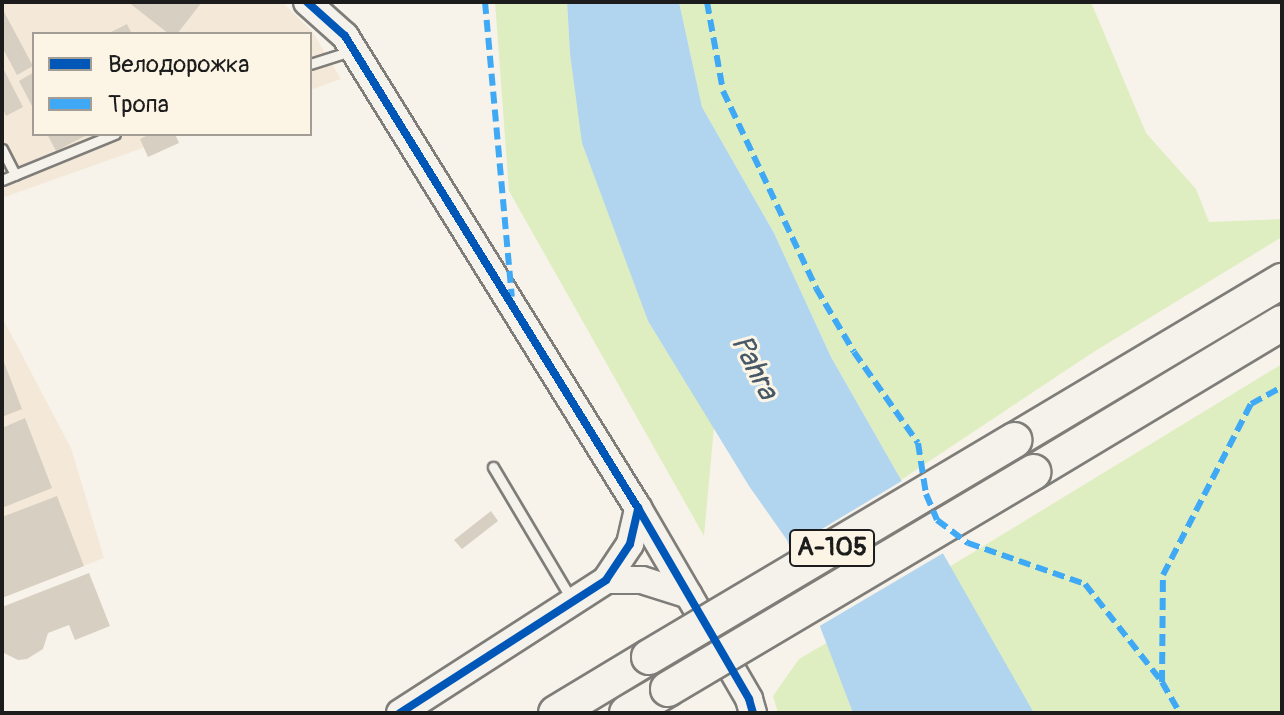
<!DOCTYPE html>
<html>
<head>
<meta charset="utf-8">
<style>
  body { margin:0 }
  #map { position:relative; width:1284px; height:715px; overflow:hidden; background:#f7f3ea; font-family:Pangolin,sans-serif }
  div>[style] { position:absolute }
  .built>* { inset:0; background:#f4e9d8 }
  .green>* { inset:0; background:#deeec1 }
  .water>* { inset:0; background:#b1d5ef }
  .pier>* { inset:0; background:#f7f3ea }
  .building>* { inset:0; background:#d8cfc3 }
  .roads { filter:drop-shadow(2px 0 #7f7d79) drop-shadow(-2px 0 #7f7d79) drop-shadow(0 2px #7f7d79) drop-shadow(0 -2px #7f7d79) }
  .lane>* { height:9px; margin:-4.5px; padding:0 4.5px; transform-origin:4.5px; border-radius:4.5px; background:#f5f2ec }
  .secondary>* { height:26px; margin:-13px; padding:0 13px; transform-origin:13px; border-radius:13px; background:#f5f2ec }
  .highway>* { height:34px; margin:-17px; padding:0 17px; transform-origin:17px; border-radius:17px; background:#f5f2ec }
  .bridges { filter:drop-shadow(2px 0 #7f7d79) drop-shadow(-2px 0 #7f7d79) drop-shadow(0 2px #7f7d79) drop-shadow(0 -2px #7f7d79) }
  .highway-bridge>* { height:34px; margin:-17px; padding:0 17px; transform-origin:17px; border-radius:17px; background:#f5f2ec }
  .quiet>* { height:6px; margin-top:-3px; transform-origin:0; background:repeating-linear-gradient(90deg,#3fa9f5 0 12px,transparent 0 18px) }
  .cycleway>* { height:8px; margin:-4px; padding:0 4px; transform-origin:4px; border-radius:4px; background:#0057b8 }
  span { translate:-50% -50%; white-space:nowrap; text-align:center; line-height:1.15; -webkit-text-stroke:6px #fcf5e5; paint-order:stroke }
  .shield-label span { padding:2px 6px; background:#fcf5e5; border:2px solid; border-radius:6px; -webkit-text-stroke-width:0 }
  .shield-label { font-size:26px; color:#1c1c1c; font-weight:700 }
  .water-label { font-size:30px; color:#465867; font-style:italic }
  .frame { position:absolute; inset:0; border:4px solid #1c1c1c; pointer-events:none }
  .legend { position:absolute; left:32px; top:32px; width:280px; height:104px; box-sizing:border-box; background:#fcf5e5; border:2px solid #a29e95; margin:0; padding:10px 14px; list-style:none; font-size:24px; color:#1c1c1c }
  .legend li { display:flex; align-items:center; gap:16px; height:40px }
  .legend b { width:40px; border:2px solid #a29e95 }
</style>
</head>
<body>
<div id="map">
  <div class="built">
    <i style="clip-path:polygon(2px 2px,282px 2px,312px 31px,341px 79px,310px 90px,310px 34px,34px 34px,34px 134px,182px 134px,2px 198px)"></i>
    <i style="clip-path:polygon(2px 317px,71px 448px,104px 558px,2px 598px)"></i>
  </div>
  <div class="green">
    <i style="clip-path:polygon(495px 2px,567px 2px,570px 54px,619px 239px,648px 321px,714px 427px,704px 536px,509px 191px)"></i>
    <i style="clip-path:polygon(679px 2px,1091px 2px,1146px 133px,1196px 189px,1209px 222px,1282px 219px,1282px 237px,1092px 353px,901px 480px,831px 357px,774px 233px,702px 107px)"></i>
    <i style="clip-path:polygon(1282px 364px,1282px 713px,1034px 713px,949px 567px)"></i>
    <i style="clip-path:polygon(828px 642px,853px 713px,778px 713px,773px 696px,799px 659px)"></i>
  </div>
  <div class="water">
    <i style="clip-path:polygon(567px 2px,679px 2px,702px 107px,774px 233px,831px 357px,1034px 713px,853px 713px,787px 540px,749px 486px,648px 321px,582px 143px,570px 54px)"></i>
  </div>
  <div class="pier">
    <i style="clip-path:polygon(905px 479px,945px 552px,818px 627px,787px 550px)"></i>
  </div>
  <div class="building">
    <i style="clip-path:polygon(128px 2px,202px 2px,177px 34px,169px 34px)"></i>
    <i style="clip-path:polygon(2px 8px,33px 66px,17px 75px,2px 47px)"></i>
    <i style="clip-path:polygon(127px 24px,132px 34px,107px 34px)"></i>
    <i style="clip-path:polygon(2px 66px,23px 107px,6px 116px,2px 108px)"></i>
    <i style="clip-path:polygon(34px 72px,34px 110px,19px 81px)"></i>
    <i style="clip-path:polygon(47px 134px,89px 134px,56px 151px)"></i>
    <i style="clip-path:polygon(150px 134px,175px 134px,179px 143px,148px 157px,140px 139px)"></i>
    <i style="clip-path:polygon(2px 357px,22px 409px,2px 417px)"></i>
    <i style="clip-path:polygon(25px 418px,52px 488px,2px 508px,2px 428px)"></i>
    <i style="clip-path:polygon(57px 496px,84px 566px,2px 598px,2px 517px)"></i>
    <i style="clip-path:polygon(491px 511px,498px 521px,462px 549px,454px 540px)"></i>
    <i style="clip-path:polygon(89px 573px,110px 626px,75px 640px,69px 625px,48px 633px,43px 649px,27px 659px,18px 660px,2px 652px,2px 607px)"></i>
  </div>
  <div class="roads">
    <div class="lane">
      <i style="left:310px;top:64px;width:43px;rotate:-17.6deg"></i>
      <i style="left:2px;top:149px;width:29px;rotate:63deg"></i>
      <i style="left:2px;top:180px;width:122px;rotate:-22.2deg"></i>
      <i style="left:493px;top:467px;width:155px;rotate:59.3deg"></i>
    </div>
    <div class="secondary">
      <i style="left:307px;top:2px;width:51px;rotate:41.8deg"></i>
      <i style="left:345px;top:36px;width:556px;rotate:58.17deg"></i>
      <i style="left:638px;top:508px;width:221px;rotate:59.8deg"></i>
      <i style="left:749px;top:699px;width:15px;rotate:74deg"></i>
      <i style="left:606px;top:580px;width:36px"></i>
      <i style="left:642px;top:580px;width:49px;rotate:17.7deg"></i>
      <i style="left:400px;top:713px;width:245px;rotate:-32.8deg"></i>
      <i style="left:606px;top:580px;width:43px;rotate:-56.3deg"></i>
      <i style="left:630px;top:544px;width:37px;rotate:-77deg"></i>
    </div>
    <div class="highway">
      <i style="left:1015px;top:440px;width:311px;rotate:-30.8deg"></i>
      <i style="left:1034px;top:472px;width:289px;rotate:-31deg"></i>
      <i style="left:556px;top:713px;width:109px;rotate:-31.1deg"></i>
      <i style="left:627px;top:713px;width:48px;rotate:-30.3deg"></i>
    </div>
  </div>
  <div class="bridges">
    <div class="highway-bridge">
      <i style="left:649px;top:657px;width:425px;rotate:-30.7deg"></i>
      <i style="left:668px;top:689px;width:425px;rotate:-30.7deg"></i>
    </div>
  </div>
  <div class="quiet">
    <i style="left:485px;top:2px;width:296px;rotate:84.8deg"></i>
    <i style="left:707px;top:2px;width:90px;rotate:79.8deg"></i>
    <i style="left:723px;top:91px;width:218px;rotate:64.7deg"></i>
    <i style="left:816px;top:288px;width:74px;rotate:59.3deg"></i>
    <i style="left:854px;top:352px;width:111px;rotate:54.9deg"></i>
    <i style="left:918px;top:443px;width:52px;rotate:81.1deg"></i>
    <i style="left:926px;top:494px;width:28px;rotate:67deg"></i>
    <i style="left:937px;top:520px;width:39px;rotate:37deg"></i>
    <i style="left:968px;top:543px;width:124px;rotate:19.3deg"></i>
    <i style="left:1085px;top:584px;width:125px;rotate:51.8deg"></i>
    <i style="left:1162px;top:682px;width:36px;rotate:60deg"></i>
    <i style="left:1162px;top:682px;width:107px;rotate:-89.5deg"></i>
    <i style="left:1163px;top:575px;width:192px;rotate:-62.8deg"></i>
    <i style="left:1251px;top:404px;width:35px;rotate:-29deg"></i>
  </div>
  <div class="cycleway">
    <i style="left:307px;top:2px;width:51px;rotate:41.8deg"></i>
    <i style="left:345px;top:36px;width:556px;rotate:58.17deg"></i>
    <i style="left:638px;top:508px;width:221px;rotate:59.8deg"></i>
    <i style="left:749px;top:699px;width:15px;rotate:74deg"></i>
    <i style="left:400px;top:713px;width:245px;rotate:-32.8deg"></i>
    <i style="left:606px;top:580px;width:43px;rotate:-56.3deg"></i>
    <i style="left:630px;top:544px;width:37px;rotate:-77deg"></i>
  </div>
  <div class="shield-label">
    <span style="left:832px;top:548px">А-105</span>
  </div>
  <div class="water-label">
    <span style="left:754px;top:367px;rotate:63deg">Pahra</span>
  </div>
  <div class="frame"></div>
  <ul class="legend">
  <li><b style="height:10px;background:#0057b8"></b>Велодорожка</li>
  <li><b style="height:10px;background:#3fa9f5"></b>Тропа</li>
  </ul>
</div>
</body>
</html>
